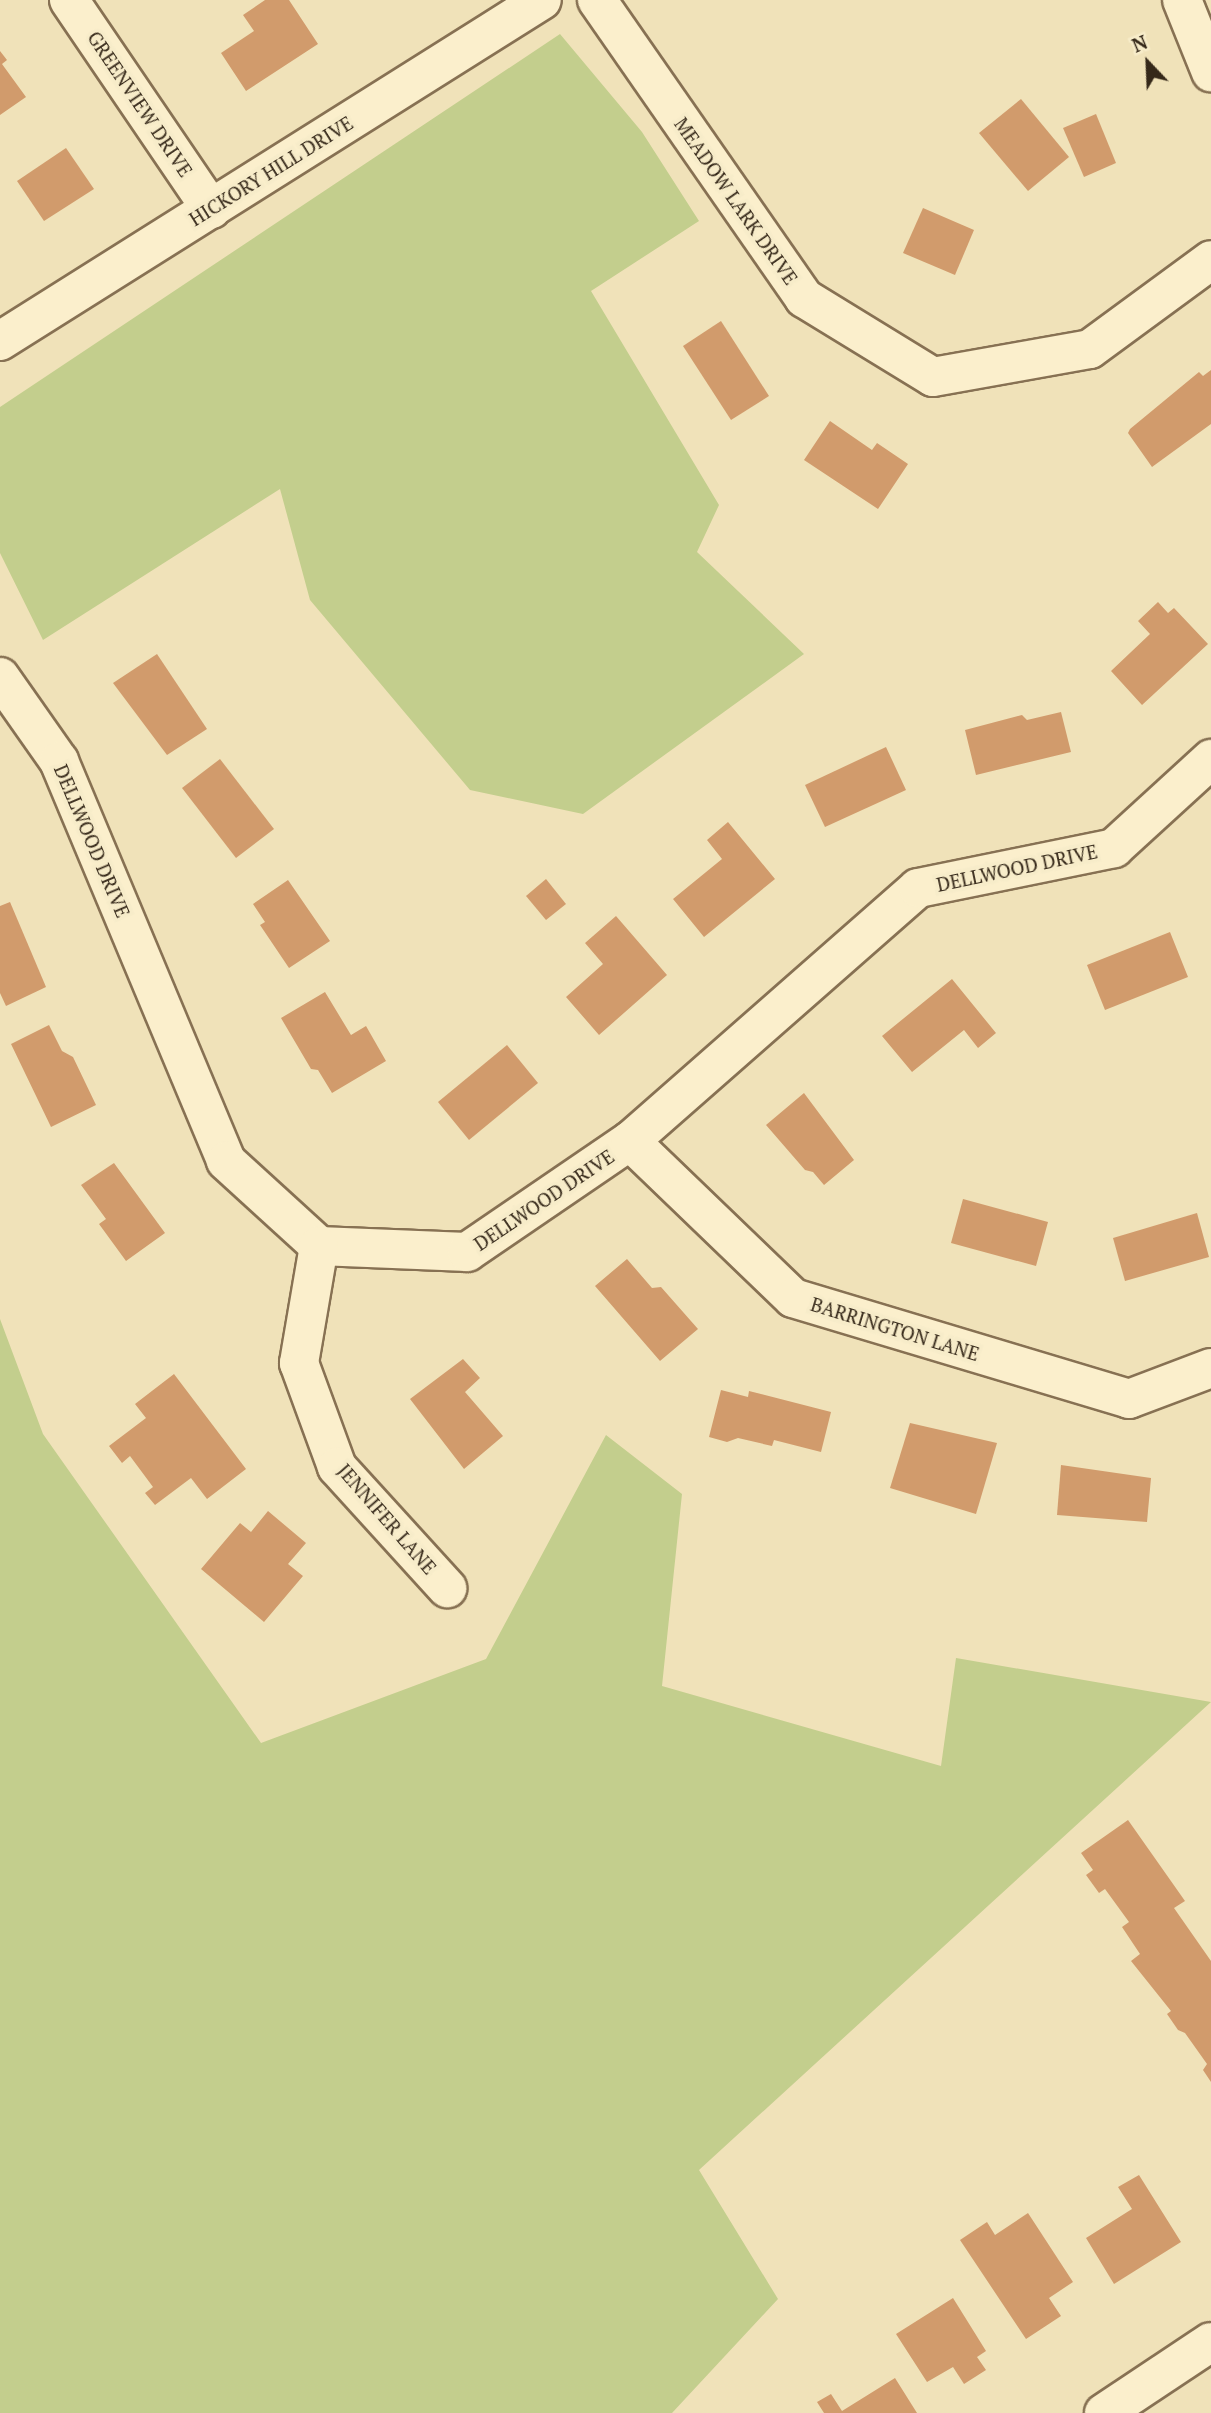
<!DOCTYPE html>
<html>
<head>
<meta charset="utf-8">
<style>
  body { margin:0 }
  #map { position:relative; width:1211px; height:2413px; overflow:hidden; background:#f0e2b9; font-family:"PT Serif",serif }
  div>[style] { position:absolute }
  .green>* { inset:0; background:#c3ce8d }
  .building>* { inset:0; background:#d19b6c }
  .roads { filter:drop-shadow(2px 0 #877153) drop-shadow(-2px 0 #877153) drop-shadow(0 2px #877153) drop-shadow(0 -2px #877153) }
  .minor>* { height:38px; margin:-19px; padding:0 19px; transform-origin:19px; border-radius:19px; background:#fbefcc }
  span { translate:-50% -50%; white-space:nowrap; text-align:center; line-height:1.15; -webkit-text-stroke:7px #f7ecc9; paint-order:stroke }
  .street-label { font-size:19px; color:#352819 }
  .north { position:absolute; left:1113px; top:28px; width:70px; height:70px; -webkit-text-stroke:5px #f7ecc9; paint-order:stroke; rotate:337deg; font-size:19px; font-weight:700; line-height:28px; text-align:center; color:#352819 }
  .north::after { content:''; display:block; margin:auto; width:24px; height:32px; background:#352819; clip-path:polygon(50% 0,100% 100%,50% 72%,0 100%) }
</style>
</head>
<body>
<div id="map">
  <div class="green">
    <i style="clip-path:polygon(560px 34px,642px 132px,699px 221px,591px 291px,719px 505px,697px 552px,804px 654px,583px 814px,470px 790px,310px 600px,280px 489px,43px 640px,0 553px,0 407px)"></i>
    <i style="clip-path:polygon(0 1319px,43px 1434px,261px 1743px,486px 1659px,606px 1435px,682px 1494px,662px 1686px,941px 1766px,956px 1658px,1211px 1702px,699px 2170px,778px 2299px,672px 2413px,0 2413px)"></i>
  </div>
  <div class="building">
    <i style="clip-path:polygon(265px 0,289px 0,318px 44px,246px 91px,221px 53px,254px 31px,243px 15px)"></i>
    <i style="clip-path:polygon(0 51px,7px 60px,2px 64px,26px 97px,0 115px)"></i>
    <i style="clip-path:polygon(1021px 99px,1069px 157px,1028px 191px,979px 133px)"></i>
    <i style="clip-path:polygon(1096px 114px,1116px 163px,1084px 177px,1063px 128px)"></i>
    <i style="clip-path:polygon(66px 148px,94px 189px,44px 221px,17px 181px)"></i>
    <i style="clip-path:polygon(923px 208px,974px 230px,955px 275px,903px 253px)"></i>
    <i style="clip-path:polygon(721px 321px,769px 396px,731px 420px,683px 346px)"></i>
    <i style="clip-path:polygon(1211px 370px,1211px 424px,1152px 467px,1128px 433px,1130px 429px,1199px 372px,1203px 376px)"></i>
    <i style="clip-path:polygon(830px 421px,872px 450px,877px 443px,908px 464px,878px 509px,804px 460px)"></i>
    <i style="clip-path:polygon(1158px 602px,1168px 613px,1174px 608px,1208px 644px,1142px 705px,1111px 671px,1150px 634px,1138px 621px)"></i>
    <i style="clip-path:polygon(157px 654px,207px 729px,167px 755px,113px 683px)"></i>
    <i style="clip-path:polygon(1061px 712px,1071px 752px,976px 775px,965px 730px,1022px 715px,1027px 720px)"></i>
    <i style="clip-path:polygon(886px 747px,906px 790px,825px 827px,805px 785px)"></i>
    <i style="clip-path:polygon(220px 759px,274px 829px,236px 858px,182px 788px)"></i>
    <i style="clip-path:polygon(728px 822px,775px 879px,704px 937px,673px 899px,722px 859px,707px 840px)"></i>
    <i style="clip-path:polygon(546px 879px,566px 904px,546px 920px,526px 896px)"></i>
    <i style="clip-path:polygon(288px 880px,330px 941px,289px 968px,260px 925px,265px 922px,253px 904px)"></i>
    <i style="clip-path:polygon(10px 902px,46px 987px,6px 1006px,0 993px,0 906px)"></i>
    <i style="clip-path:polygon(616px 916px,667px 975px,599px 1035px,566px 997px,603px 964px,585px 943px)"></i>
    <i style="clip-path:polygon(1170px 932px,1188px 977px,1105px 1010px,1087px 965px)"></i>
    <i style="clip-path:polygon(952px 979px,996px 1033px,978px 1048px,964px 1030px,912px 1072px,882px 1036px)"></i>
    <i style="clip-path:polygon(325px 992px,351px 1035px,366px 1026px,386px 1061px,332px 1093px,318px 1070px,311px 1069px,281px 1018px)"></i>
    <i style="clip-path:polygon(49px 1025px,62px 1051px,73px 1057px,96px 1105px,51px 1127px,11px 1044px)"></i>
    <i style="clip-path:polygon(507px 1045px,538px 1083px,469px 1140px,438px 1102px)"></i>
    <i style="clip-path:polygon(804px 1093px,854px 1160px,824px 1185px,813px 1172px,805px 1170px,766px 1125px)"></i>
    <i style="clip-path:polygon(114px 1163px,165px 1233px,126px 1261px,99px 1224px,106px 1219px,81px 1185px)"></i>
    <i style="clip-path:polygon(963px 1199px,1048px 1222px,1036px 1266px,951px 1243px)"></i>
    <i style="clip-path:polygon(1197px 1213px,1209px 1257px,1125px 1281px,1113px 1238px)"></i>
    <i style="clip-path:polygon(627px 1259px,652px 1288px,661px 1287px,698px 1329px,660px 1361px,595px 1286px)"></i>
    <i style="clip-path:polygon(463px 1359px,480px 1378px,465px 1392px,503px 1436px,464px 1469px,410px 1399px)"></i>
    <i style="clip-path:polygon(174px 1374px,246px 1469px,207px 1499px,191px 1478px,155px 1505px,145px 1493px,153px 1487px,130px 1456px,122px 1463px,109px 1446px,146px 1418px,135px 1404px)"></i>
    <i style="clip-path:polygon(721px 1390px,748px 1397px,749px 1391px,831px 1412px,821px 1452px,774px 1440px,772px 1446px,738px 1438px,727px 1442px,709px 1437px)"></i>
    <i style="clip-path:polygon(910px 1423px,997px 1443px,976px 1514px,890px 1488px)"></i>
    <i style="clip-path:polygon(1061px 1465px,1151px 1478px,1147px 1522px,1057px 1515px)"></i>
    <i style="clip-path:polygon(268px 1511px,306px 1543px,288px 1564px,303px 1576px,264px 1622px,201px 1569px,240px 1523px,251px 1532px)"></i>
    <i style="clip-path:polygon(1128px 1820px,1185px 1901px,1174px 1908px,1211px 1961px,1211px 2082px,1203px 2070px,1207px 2064px,1185px 2033px,1178px 2030px,1167px 2014px,1171px 2011px,1131px 1961px,1140px 1954px,1122px 1927px,1129px 1922px,1105px 1889px,1099px 1893px,1086px 1875px,1093px 1870px,1081px 1853px)"></i>
    <i style="clip-path:polygon(1139px 2175px,1181px 2242px,1114px 2284px,1086px 2238px,1132px 2209px,1118px 2187px)"></i>
    <i style="clip-path:polygon(1028px 2213px,1073px 2282px,1049px 2298px,1061px 2316px,1026px 2339px,960px 2240px,987px 2222px,995px 2235px)"></i>
    <i style="clip-path:polygon(953px 2298px,986px 2351px,977px 2357px,986px 2370px,964px 2384px,953px 2367px,927px 2382px,896px 2334px)"></i>
    <i style="clip-path:polygon(895px 2378px,917px 2413px,824px 2413px,817px 2402px,831px 2394px,842px 2411px)"></i>
  </div>
  <div class="roads">
    <div class="minor">
      <i style="left:69px;top:0;width:253px;rotate:55.8deg"></i>
      <i style="left:597px;top:0;width:363px;rotate:55.2deg"></i>
      <i style="left:804px;top:298px;width:151px;rotate:31.5deg"></i>
      <i style="left:933px;top:377px;width:159px;rotate:-10.1deg"></i>
      <i style="left:1090px;top:349px;width:150px;rotate:-36.3deg"></i>
      <i style="left:1182px;top:0;width:78px;rotate:68.1deg"></i>
      <i style="left:0;top:341px;width:640px;rotate:-32.18deg"></i>
      <i style="left:0;top:677px;width:103px;rotate:54.9deg"></i>
      <i style="left:59px;top:761px;width:433px;rotate:67.3deg"></i>
      <i style="left:226px;top:1161px;width:126px;rotate:42.4deg"></i>
      <i style="left:319px;top:1246px;width:148px;rotate:2.3deg"></i>
      <i style="left:467px;top:1252px;width:197px;rotate:-34.3deg"></i>
      <i style="left:630px;top:1141px;width:383px;rotate:-41.3deg"></i>
      <i style="left:918px;top:888px;width:200px;rotate:-11.5deg"></i>
      <i style="left:1114px;top:848px;width:132px;rotate:-42.5deg"></i>
      <i style="left:630px;top:1141px;width:226px;rotate:43.9deg"></i>
      <i style="left:793px;top:1298px;width:351px;rotate:16.7deg"></i>
      <i style="left:1129px;top:1399px;width:88px;rotate:-20.7deg"></i>
      <i style="left:319px;top:1246px;width:119px;rotate:99.7deg"></i>
      <i style="left:299px;top:1363px;width:111px;rotate:69.9deg"></i>
      <i style="left:337px;top:1467px;width:164px;rotate:47.7deg"></i>
      <i style="left:1104px;top:2413px;width:128px;rotate:-33.6deg"></i>
    </div>
  </div>
  <div class="street-label">
    <span style="left:140px;top:104px;rotate:56deg">GREENVIEW DRIVE</span>
    <span style="left:271px;top:171px;rotate:-32deg">HICKORY HILL DRIVE</span>
    <span style="left:736px;top:201px;rotate:55deg">MEADOW LARK DRIVE</span>
    <span style="left:92px;top:841px;rotate:67deg">DELLWOOD DRIVE</span>
    <span style="left:1017px;top:868px;rotate:-12deg">DELLWOOD DRIVE</span>
    <span style="left:544px;top:1200px;rotate:-34deg">DELLWOOD DRIVE</span>
    <span style="left:895px;top:1329px;rotate:17deg">BARRINGTON LANE</span>
    <span style="left:387px;top:1519px;rotate:49deg">JENNIFER LANE</span>
  </div>
  <div class="north">N</div>
</div>
</body>
</html>
